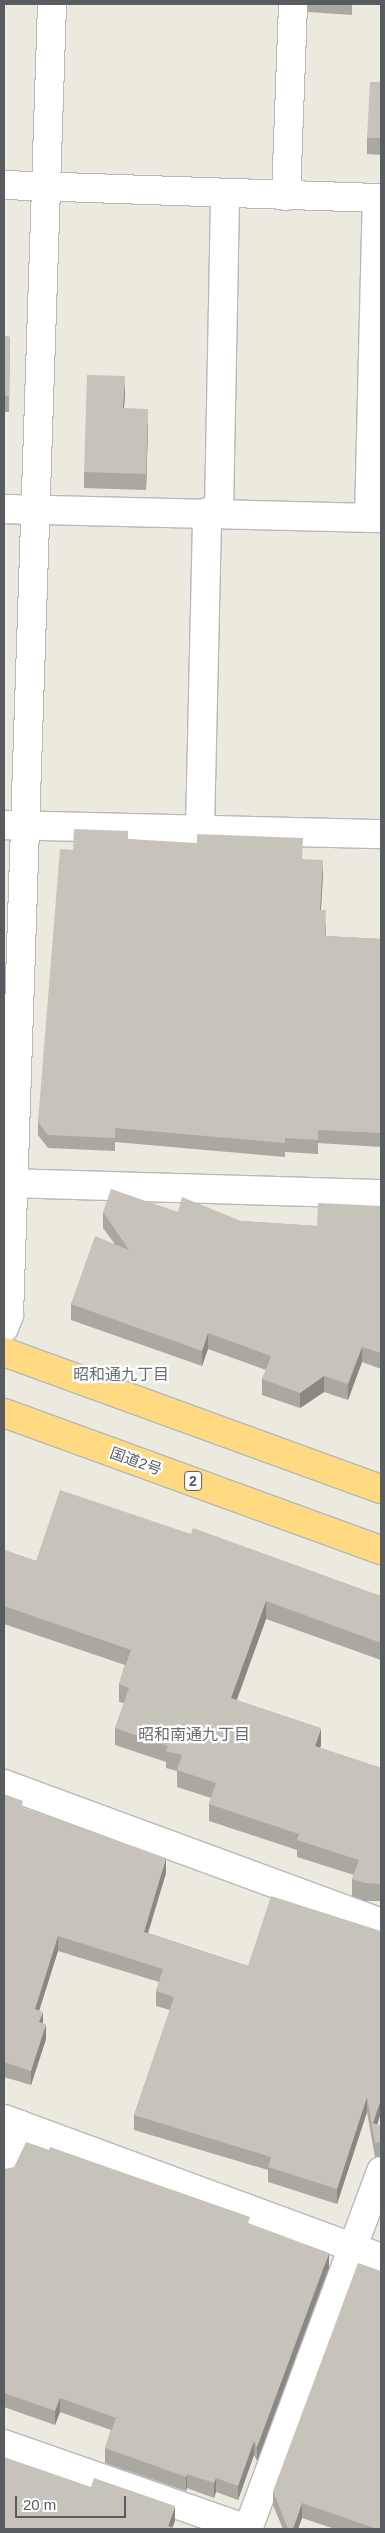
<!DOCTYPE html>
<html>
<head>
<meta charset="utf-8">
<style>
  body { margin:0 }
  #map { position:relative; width:385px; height:2533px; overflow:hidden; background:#ece9de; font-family:Helvetica,"Noto Sans JP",sans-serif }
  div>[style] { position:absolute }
  .roads { filter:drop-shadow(1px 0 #b5b8bd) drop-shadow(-1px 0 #b5b8bd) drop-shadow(0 1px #b5b8bd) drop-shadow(0 -1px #b5b8bd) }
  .street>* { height:28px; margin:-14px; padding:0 14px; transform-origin:14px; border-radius:14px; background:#fff }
  .secondary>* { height:28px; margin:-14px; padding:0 14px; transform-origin:14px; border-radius:14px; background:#fff }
  .highway>* { height:28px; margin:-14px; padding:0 14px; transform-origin:14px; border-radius:14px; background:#ffda83 }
  .wall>* { inset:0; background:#aba8a1 }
  .shaded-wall>* { inset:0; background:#8b8883 }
  .building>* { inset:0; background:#c7c3bb }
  span { translate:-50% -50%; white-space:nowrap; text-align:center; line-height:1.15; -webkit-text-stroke:4.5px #fff; paint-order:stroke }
  .shield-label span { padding:1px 4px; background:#fff; border:1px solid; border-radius:4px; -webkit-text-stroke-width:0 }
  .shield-label { font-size:14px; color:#585c61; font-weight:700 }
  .street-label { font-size:15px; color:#585c61 }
  .neighbourhood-label { font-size:16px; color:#696e73 }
  .frame { position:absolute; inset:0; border:5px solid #585c61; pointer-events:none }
  .scale { position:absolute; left:15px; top:2496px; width:111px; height:22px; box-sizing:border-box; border:2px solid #585c61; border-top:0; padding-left:6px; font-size:15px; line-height:18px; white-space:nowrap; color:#585c61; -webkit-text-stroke:4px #fff; paint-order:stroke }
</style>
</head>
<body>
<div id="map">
  <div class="roads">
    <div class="street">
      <i style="left:4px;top:185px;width:377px;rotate:2deg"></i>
      <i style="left:286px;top:196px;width:192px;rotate:-87.9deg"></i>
      <i style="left:4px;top:509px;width:377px;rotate:1.4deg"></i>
      <i style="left:219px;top:512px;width:319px;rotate:-88.9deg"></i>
      <i style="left:369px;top:518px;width:320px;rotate:-88.6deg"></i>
      <i style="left:4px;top:825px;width:377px;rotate:1.4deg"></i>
      <i style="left:200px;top:829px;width:317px;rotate:-88.7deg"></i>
      <i style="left:4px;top:1183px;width:377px;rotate:1.7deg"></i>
      <i style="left:4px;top:1784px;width:402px;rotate:20.2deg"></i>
      <i style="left:4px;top:2119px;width:402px;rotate:20.2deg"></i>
      <i style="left:4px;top:2170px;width:48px;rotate:-70.4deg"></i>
      <i style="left:4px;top:2444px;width:257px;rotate:19.3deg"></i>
      <i style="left:248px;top:2529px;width:382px;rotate:-69.6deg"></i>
    </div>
    <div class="secondary">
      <i style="left:4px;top:1328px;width:14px;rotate:-69deg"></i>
      <i style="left:9px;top:1315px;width:1312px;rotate:-88.12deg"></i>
    </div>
    <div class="highway">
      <i style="left:4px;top:1352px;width:401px;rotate:20deg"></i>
      <i style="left:4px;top:1413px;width:401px;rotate:20deg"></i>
    </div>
  </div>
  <div class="wall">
    <i style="clip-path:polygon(307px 4px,352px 4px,352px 15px,308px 12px)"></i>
    <i style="clip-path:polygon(381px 82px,381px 155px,367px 154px,367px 138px)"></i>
    <i style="clip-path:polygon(4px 336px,10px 337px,9px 412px,4px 412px)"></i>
    <i style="clip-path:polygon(125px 392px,124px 408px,148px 425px,146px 490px,84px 488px,84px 472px)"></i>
    <i style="clip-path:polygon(128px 839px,303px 859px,323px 874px,321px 910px,326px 924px,326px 936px,381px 939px,381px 1147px,318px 1143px,318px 1154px,285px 1152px,285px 1157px,115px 1142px,115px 1151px,48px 1148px,38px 1135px,38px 1122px,73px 850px)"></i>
    <i style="clip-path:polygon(381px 1206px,381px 1369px,362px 1362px,348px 1400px,324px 1392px,300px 1408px,262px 1395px,262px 1379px,266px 1370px,208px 1349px,202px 1366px,71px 1320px,71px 1304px,114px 1243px,103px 1228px,103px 1212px,178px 1212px,241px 1221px,317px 1226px)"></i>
    <i style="clip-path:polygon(191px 1534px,381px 1596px,381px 1660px,266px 1619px,237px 1700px,321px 1745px,320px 1748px,381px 1768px,381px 1901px,365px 1901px,352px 1896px,352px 1879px,354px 1875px,297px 1857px,297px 1850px,209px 1821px,209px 1804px,211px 1798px,177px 1787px,177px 1771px,166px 1768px,166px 1762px,115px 1745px,115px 1728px,124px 1703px,119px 1702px,119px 1684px,125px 1665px,4px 1624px,4px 1550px,36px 1561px)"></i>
    <i style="clip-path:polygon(4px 1794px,23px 1808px,166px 1873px,148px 1933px,248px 1966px,381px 1931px,377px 2125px,381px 2126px,381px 2157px,375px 2157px,367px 2112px,337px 2204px,268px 2182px,268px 2170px,134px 2130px,134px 2115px,170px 2010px,156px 2006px,156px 1991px,159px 1982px,58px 1951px,39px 2010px,46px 2039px,31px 2085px,4px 2077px)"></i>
    <i style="clip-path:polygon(4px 2169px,250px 2224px,329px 2267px,257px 2461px,254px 2455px,238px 2500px,216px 2492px,214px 2498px,187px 2488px,186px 2491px,105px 2463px,105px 2448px,111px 2430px,60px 2412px,55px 2425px,4px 2407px)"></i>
    <i style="clip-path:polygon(273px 2491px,381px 2529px,335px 2529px,302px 2518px,298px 2529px,283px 2529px,273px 2505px)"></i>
  </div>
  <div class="shaded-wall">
    <i style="clip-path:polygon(125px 376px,125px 392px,123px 424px,123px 408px)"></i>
    <i style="clip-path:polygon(148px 409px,148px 425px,146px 490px,146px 474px)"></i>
    <i style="clip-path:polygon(323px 860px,323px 874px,320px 924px,320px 910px)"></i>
    <i style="clip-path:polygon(208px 1333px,208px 1349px,202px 1366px,202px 1351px)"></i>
    <i style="clip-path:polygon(362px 1347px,362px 1362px,348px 1400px,348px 1384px)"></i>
    <i style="clip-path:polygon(324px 1376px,324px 1392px,300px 1408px,300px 1393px)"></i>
    <i style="clip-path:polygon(266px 1601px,266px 1619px,231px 1715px,231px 1698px)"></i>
    <i style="clip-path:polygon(321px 1728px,321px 1745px,315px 1763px,315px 1746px)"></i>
    <i style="clip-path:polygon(166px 1858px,166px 1873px,144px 1946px,144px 1932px)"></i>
    <i style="clip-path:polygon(58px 1936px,58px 1951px,35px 2024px,35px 2009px)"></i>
    <i style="clip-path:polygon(43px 2012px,43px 2026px,39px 2022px)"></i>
    <i style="clip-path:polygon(46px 2024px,46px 2039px,31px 2085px,31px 2071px)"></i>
    <i style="clip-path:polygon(367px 2097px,367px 2112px,337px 2204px,337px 2189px)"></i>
    <i style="clip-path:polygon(381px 2098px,381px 2113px,374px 2135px,373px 2123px)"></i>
    <i style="clip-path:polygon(329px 2253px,329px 2267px,257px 2461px,257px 2447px)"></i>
    <i style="clip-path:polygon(60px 2398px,60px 2412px,55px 2425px,55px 2411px)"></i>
    <i style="clip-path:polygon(254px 2441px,254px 2455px,238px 2500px,238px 2486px)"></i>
    <i style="clip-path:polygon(187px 2474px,187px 2488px,186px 2491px,186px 2477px)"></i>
    <i style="clip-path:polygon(216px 2478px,216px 2492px,214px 2498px,214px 2483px)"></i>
    <i style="clip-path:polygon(302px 2503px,302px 2518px,298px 2529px,293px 2529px)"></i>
    <i style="clip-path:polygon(175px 2506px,175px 2521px,172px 2529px,168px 2526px)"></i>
  </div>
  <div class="building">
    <i style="clip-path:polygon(370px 82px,381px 82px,381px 138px,367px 138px)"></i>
    <i style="clip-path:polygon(4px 336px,10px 337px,9px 396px,4px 395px)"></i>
    <i style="clip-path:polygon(87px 375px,125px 376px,123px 408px,148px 409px,146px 474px,84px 472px)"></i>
    <i style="clip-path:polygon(74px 829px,128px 831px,128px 839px,197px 843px,197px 834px,303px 838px,302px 859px,323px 860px,320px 910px,326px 910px,325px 936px,381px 939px,381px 1133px,318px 1130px,318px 1140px,285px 1138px,285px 1143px,115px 1128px,115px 1138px,48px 1135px,38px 1122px,60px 849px,73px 850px)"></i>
    <i style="clip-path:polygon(111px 1189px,178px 1212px,182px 1197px,241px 1221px,317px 1226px,318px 1203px,381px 1206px,381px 1353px,362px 1347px,348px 1384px,324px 1376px,300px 1393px,262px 1379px,271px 1356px,208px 1333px,202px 1351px,71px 1304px,95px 1236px,129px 1250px,103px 1212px)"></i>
    <i style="clip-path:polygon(60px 1490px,191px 1534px,193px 1528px,381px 1596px,381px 1643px,266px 1601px,231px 1698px,321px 1728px,315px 1746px,381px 1768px,381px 1884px,365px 1883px,352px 1879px,359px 1860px,297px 1840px,299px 1834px,209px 1804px,216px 1783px,177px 1770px,182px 1755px,166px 1751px,168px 1746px,115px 1728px,129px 1688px,119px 1684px,131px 1650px,4px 1606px,4px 1550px,36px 1561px)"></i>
    <i style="clip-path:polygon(4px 1794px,23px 1801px,21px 1807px,166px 1858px,144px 1932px,248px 1966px,271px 1896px,381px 1931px,381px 2098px,373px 2123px,381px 2126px,381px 2142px,375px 2143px,367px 2097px,337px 2189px,268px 2167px,271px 2157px,134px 2115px,174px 1997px,156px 1991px,163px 1969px,58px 1936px,35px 2009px,43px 2012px,39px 2022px,46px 2024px,31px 2071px,4px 2062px)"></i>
    <i style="clip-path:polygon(26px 2142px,49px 2150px,50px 2147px,250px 2217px,248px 2223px,329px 2253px,257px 2447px,254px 2441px,238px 2486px,216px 2478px,214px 2483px,187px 2474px,186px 2477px,105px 2448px,116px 2418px,60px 2398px,55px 2411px,4px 2393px,4px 2169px,14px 2167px)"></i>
    <i style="clip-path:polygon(358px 2263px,381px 2271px,381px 2529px,377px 2529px,302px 2503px,293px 2529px,288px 2529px,273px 2491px)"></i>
    <i style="clip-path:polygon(4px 2457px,91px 2487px,94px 2478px,175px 2506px,168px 2526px,177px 2529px,4px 2529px)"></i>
  </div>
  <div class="shield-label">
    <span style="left:193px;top:1481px">2</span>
  </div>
  <div class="street-label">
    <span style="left:136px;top:1461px;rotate:20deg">国道2号</span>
  </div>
  <div class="neighbourhood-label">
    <span style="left:121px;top:1375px">昭和通九丁目</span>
    <span style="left:194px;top:1735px">昭和南通九丁目</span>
  </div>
  <div class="frame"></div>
  <div class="scale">20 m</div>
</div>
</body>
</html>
